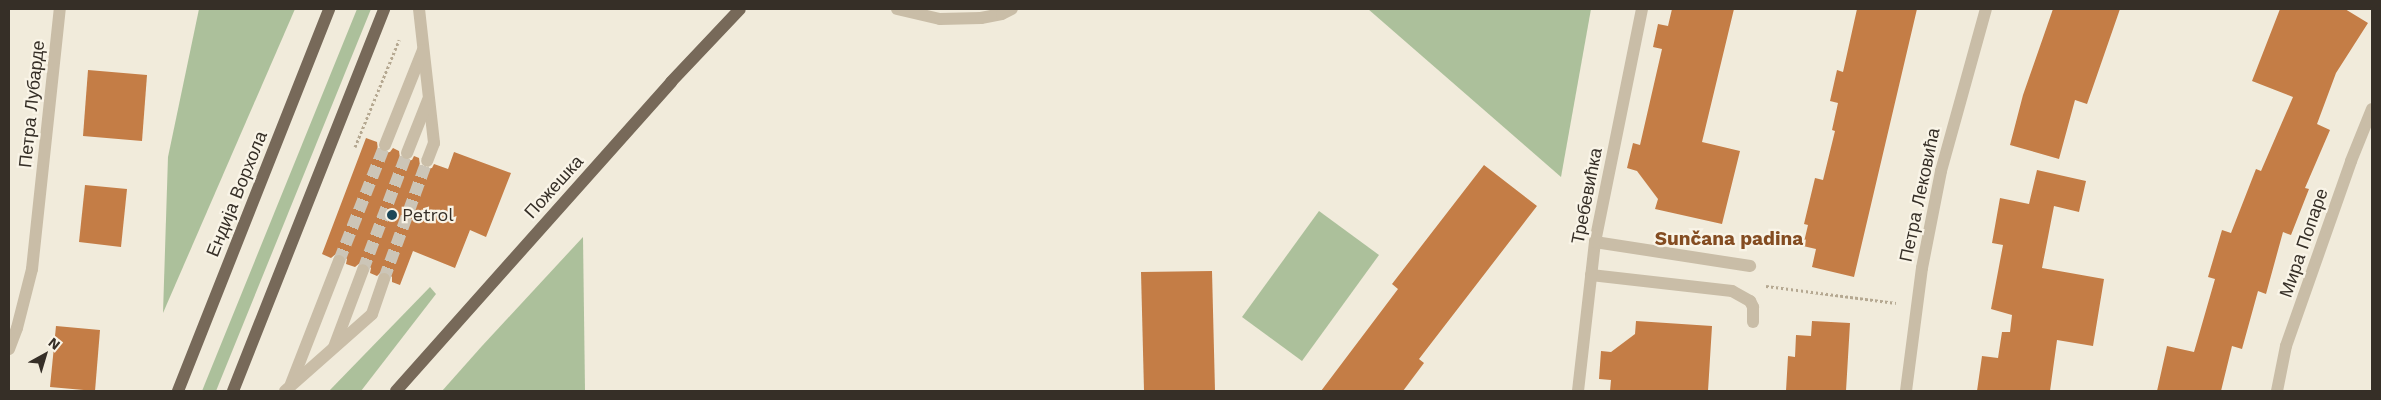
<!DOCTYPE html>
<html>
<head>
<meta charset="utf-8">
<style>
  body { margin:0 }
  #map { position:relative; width:2381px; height:400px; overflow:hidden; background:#f1ebdb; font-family:"Work Sans",sans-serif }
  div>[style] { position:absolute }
  .green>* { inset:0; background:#acc09b }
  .building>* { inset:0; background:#c47d46 }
  .minor-tunnel>* { height:12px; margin-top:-6px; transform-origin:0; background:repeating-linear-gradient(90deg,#ccc5b7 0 12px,transparent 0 18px) }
  .path>* { height:3px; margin-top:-1.5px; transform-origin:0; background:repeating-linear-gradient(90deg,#b5a891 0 2.5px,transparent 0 5px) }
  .minor>* { height:12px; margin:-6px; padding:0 6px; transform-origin:6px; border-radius:6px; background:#c9bda7 }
  .major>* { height:12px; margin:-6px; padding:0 6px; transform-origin:6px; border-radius:6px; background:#776959 }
  .dots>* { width:14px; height:14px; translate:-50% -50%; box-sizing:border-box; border:2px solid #f9f4e7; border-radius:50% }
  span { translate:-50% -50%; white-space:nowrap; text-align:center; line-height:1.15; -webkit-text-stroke:4.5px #f9f4e7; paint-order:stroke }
  .street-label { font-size:18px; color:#362f27 }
  .poi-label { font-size:18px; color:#362f27 }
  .left { translate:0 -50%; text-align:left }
  .neighbourhood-label { font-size:19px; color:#844c21; font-weight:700 }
  .frame { position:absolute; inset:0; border:10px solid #362f27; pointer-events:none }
  .north { position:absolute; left:20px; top:330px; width:50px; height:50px; -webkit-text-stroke:4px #f9f4e7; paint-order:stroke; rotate:39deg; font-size:14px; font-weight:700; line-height:20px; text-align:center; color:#362f27 }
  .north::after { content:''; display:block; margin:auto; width:18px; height:22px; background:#362f27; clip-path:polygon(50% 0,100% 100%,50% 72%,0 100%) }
</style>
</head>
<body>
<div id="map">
  <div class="green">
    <i style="clip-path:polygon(199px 9px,295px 9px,163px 313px,168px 157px)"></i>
    <i style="clip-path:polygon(357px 9px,371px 9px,216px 391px,202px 391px)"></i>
    <i style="clip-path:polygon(1368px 9px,1591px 9px,1561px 177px)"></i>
    <i style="clip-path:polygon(1319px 211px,1379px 255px,1302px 361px,1242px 317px)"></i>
    <i style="clip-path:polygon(583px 237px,585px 391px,442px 391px,482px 346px)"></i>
    <i style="clip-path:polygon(430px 287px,436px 294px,361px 391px,329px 391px)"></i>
  </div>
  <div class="building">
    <i style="clip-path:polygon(1672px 9px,1734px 9px,1702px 142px,1740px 151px,1722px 224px,1655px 209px,1658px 199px,1637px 171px,1627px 168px,1633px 143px,1640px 145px,1662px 49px,1653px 47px,1658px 24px,1668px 26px)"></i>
    <i style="clip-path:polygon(1857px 9px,1917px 9px,1854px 277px,1812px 267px,1816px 249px,1803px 246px,1808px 225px,1804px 224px,1815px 178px,1823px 180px,1835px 131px,1832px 130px,1838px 103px,1830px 101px,1837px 70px,1843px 72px)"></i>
    <i style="clip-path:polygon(2053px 9px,2120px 9px,2087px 104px,2075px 100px,2059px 159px,2010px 145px,2023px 95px)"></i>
    <i style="clip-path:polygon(2280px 9px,2345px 9px,2368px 23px,2336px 73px,2317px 124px,2330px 130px,2305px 188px,2309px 189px,2291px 235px,2283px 232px,2266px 294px,2258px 291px,2242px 349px,2232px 346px,2221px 391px,2157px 391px,2167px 346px,2194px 352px,2215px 279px,2208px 277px,2222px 230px,2231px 233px,2256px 169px,2261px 171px,2293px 97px,2252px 81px)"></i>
    <i style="clip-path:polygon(88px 70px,147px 75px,142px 141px,83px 136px)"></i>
    <i style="clip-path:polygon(366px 138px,377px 142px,378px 150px,382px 153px,390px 152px,393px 148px,399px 151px,400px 158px,404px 161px,412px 160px,414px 156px,419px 158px,420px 166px,425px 169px,432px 168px,434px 164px,448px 169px,454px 152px,511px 173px,486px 237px,470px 230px,455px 268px,413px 251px,400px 285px,392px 282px,392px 277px,387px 272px,382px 271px,377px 276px,370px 273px,371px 268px,366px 263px,361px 262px,355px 267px,346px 264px,347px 259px,342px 254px,337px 253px,331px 258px,322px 254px)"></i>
    <i style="clip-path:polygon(1484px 165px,1537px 206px,1419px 359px,1424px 363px,1403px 391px,1321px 391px,1398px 289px,1392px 284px)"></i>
    <i style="clip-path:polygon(2037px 170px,2086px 181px,2079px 212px,2054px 206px,2042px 268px,2104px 279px,2093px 346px,2057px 340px,2050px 391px,1977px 391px,1982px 356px,1998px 358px,2002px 332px,2010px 332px,2012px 315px,1991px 309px,2003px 245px,1992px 243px,2000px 198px,2029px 204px)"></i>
    <i style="clip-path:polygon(85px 185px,127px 189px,121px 247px,79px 242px)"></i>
    <i style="clip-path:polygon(1212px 271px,1215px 391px,1144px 391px,1141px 272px)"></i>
    <i style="clip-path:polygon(1636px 321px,1712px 326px,1708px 391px,1610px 391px,1611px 380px,1599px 379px,1601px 351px,1611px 352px,1635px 334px)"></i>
    <i style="clip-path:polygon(1812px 321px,1850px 323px,1846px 391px,1786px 391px,1788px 356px,1795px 357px,1796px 335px,1811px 336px)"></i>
    <i style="clip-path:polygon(56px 326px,100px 330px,95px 391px,50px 387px)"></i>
  </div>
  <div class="minor-tunnel">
    <i style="left:339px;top:261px;width:125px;rotate:-68.4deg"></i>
    <i style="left:363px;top:270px;width:125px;rotate:-69.4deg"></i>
    <i style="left:384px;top:279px;width:126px;rotate:-70deg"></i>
  </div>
  <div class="path">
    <i style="left:355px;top:147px;width:116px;rotate:-67.6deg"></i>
    <i style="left:1766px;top:286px;width:131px;rotate:7.5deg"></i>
  </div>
  <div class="minor">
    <i style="left:419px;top:9px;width:135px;rotate:83.6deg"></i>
    <i style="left:434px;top:143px;width:19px;rotate:111deg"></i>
    <i style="left:897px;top:9px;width:44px;rotate:13.1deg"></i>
    <i style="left:940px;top:19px;width:41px;rotate:-1.4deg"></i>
    <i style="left:981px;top:18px;width:21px;rotate:-11deg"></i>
    <i style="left:1002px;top:14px;width:11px;rotate:-27deg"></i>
    <i style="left:385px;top:145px;width:102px;rotate:-68.2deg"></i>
    <i style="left:407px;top:153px;width:57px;rotate:-68.4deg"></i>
    <i style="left:1595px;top:242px;width:157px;rotate:8.8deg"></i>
    <i style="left:1591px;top:275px;width:142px;rotate:6.5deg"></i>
    <i style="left:1732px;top:291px;width:21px;rotate:29deg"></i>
    <i style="left:1750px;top:301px;width:7px;rotate:63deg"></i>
    <i style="left:1753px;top:307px;width:15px;rotate:90deg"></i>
    <i style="left:334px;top:347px;width:82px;rotate:-69.4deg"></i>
    <i style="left:9px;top:349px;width:22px;rotate:-69deg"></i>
    <i style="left:17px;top:328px;width:61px;rotate:-75.7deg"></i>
    <i style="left:32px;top:269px;width:262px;rotate:-83.9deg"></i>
    <i style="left:291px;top:384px;width:132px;rotate:-68.7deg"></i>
    <i style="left:285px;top:391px;width:116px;rotate:-41.5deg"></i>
    <i style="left:372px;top:314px;width:37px;rotate:-71deg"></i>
    <i style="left:1578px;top:391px;width:150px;rotate:-83.5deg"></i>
    <i style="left:1595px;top:242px;width:238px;rotate:-78.6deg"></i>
    <i style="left:1906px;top:391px;width:124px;rotate:-82.6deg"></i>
    <i style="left:1922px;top:268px;width:99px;rotate:-78.9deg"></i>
    <i style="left:1941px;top:171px;width:168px;rotate:-74.5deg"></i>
    <i style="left:2277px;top:391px;width:46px;rotate:-78.7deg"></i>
    <i style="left:2286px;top:346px;width:196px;rotate:-70.6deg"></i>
    <i style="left:2351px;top:161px;width:56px;rotate:-68deg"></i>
  </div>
  <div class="major">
    <i style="left:178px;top:391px;width:411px;rotate:-68.4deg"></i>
    <i style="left:233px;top:391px;width:411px;rotate:-68.4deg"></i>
    <i style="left:396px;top:391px;width:414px;rotate:-48.3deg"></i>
    <i style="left:671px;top:82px;width:100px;rotate:-46.6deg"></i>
  </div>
  <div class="dots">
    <i style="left:392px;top:215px;background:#1d4757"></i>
  </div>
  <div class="street-label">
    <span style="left:32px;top:104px;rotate:-84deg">Петра Лубарде</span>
    <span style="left:554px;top:187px;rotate:-48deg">Пожешка</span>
    <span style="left:237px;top:194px;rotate:-68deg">Ендија Ворхола</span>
    <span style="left:1920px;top:195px;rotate:-78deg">Петра Лековића</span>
    <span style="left:1587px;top:196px;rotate:-79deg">Требевићка</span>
    <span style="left:2304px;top:243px;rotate:-71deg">Мира Попаре</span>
  </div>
  <div class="poi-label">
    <span class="left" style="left:402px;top:215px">Petrol</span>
  </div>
  <div class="neighbourhood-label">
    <span style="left:1729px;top:239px">Sunčana padina</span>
  </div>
  <div class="frame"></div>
  <div class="north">N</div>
</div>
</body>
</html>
